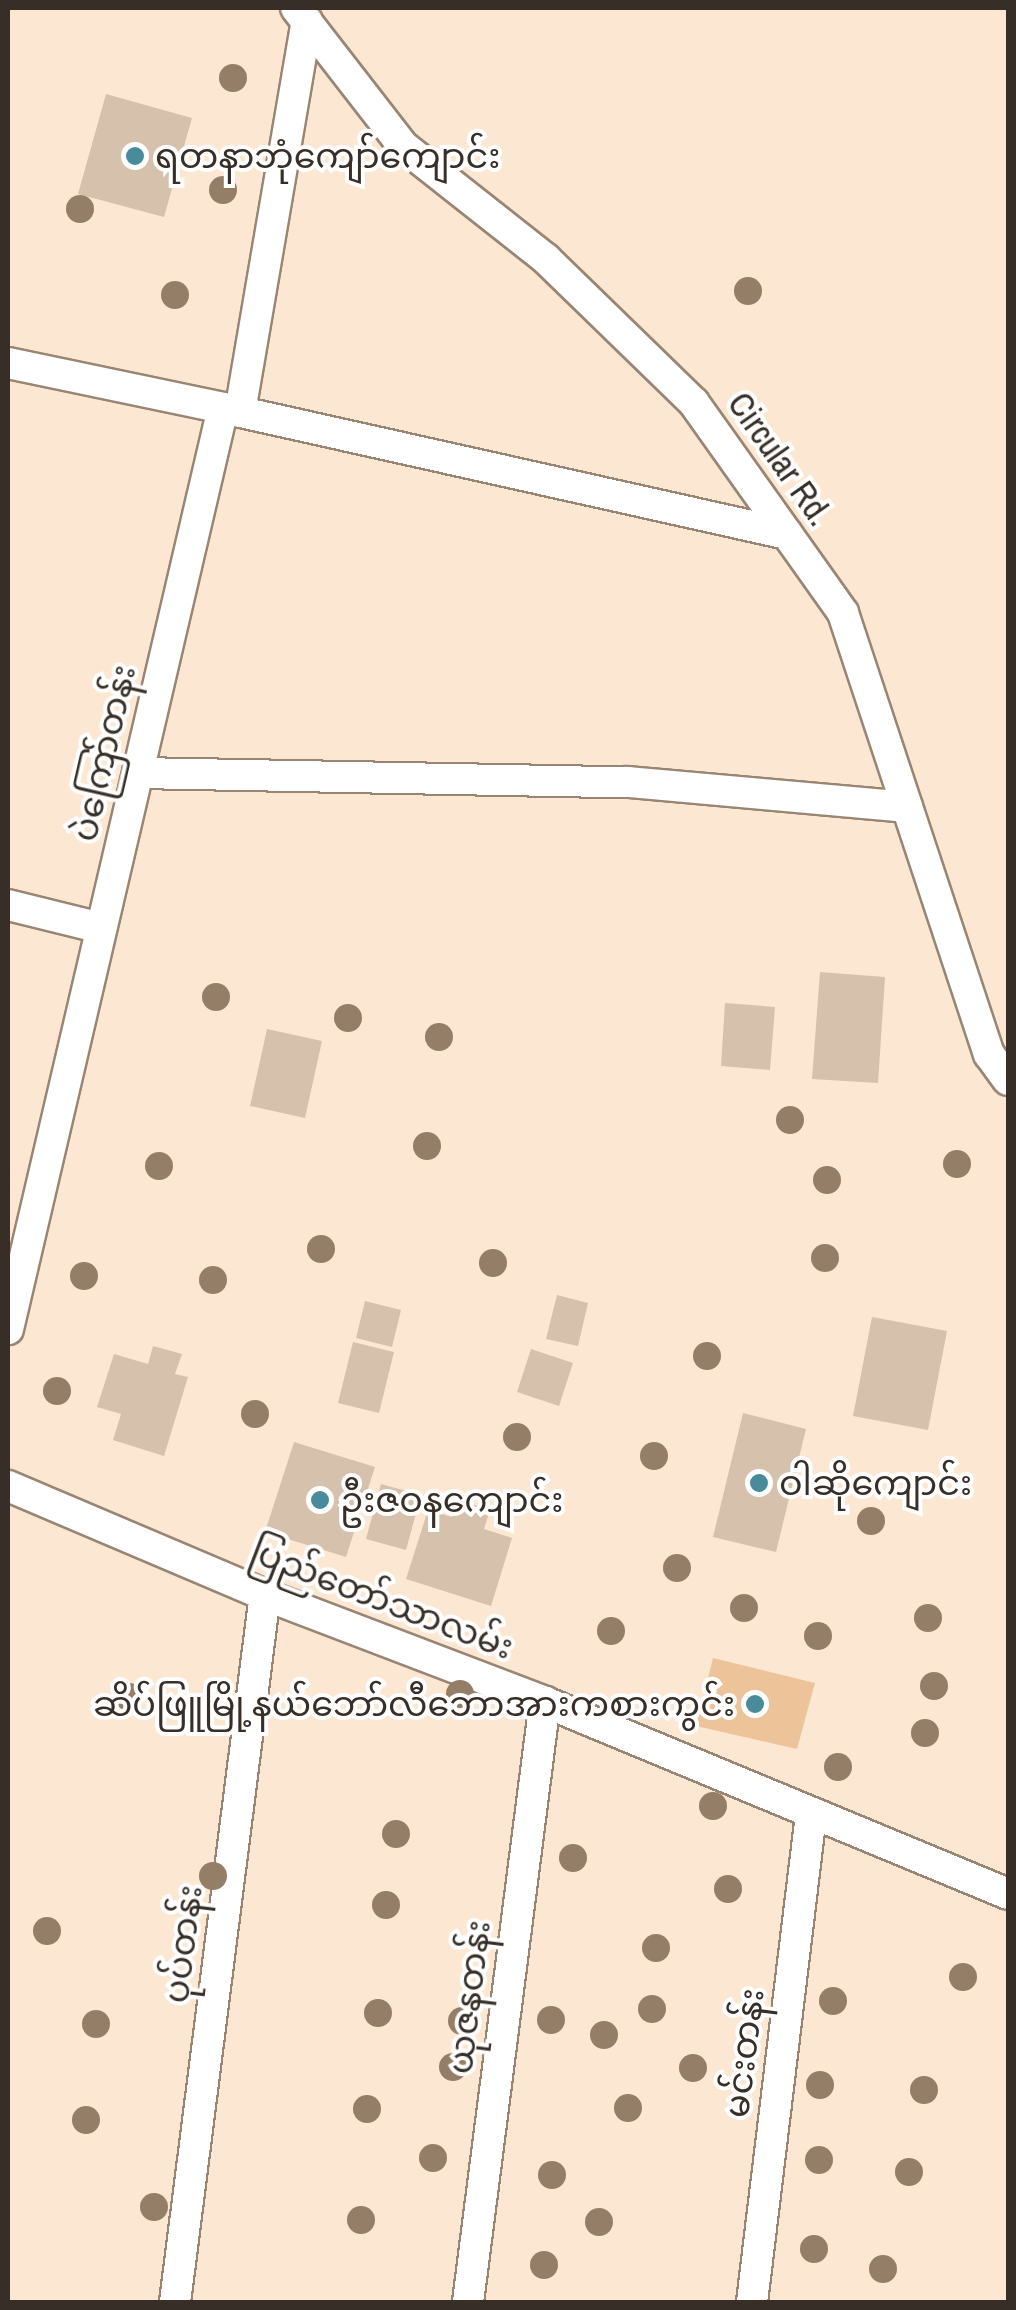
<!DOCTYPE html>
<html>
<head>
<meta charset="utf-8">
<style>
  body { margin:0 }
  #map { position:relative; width:1016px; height:2310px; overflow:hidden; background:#fce7d2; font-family:"Archivo Narrow","Noto Sans Myanmar",sans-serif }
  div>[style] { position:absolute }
  .green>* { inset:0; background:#edc39a }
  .building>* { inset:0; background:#d6c1ad }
  .roads { filter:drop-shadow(2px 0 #998573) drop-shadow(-2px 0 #998573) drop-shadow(0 2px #998573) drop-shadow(0 -2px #998573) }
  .street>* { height:30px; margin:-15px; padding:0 15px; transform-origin:15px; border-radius:15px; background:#fff }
  .trees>* { width:28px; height:28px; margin:-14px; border-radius:50%; background:#947e68 }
  .dots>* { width:28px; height:28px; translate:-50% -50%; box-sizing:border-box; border:5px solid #fff; border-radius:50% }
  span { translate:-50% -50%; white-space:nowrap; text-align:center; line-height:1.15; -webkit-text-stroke:8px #fff; paint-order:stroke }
  .poi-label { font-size:35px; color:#372f27 }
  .left { translate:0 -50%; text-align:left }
  .right { translate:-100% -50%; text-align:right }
  .street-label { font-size:35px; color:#372f27 }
  .frame { position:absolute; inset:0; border:10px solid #372f27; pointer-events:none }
</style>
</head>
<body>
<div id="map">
  <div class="green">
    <i style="clip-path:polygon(713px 1658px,815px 1683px,797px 1749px,696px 1726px)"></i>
  </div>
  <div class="building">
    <i style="clip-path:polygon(106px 94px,192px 118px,164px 217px,78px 194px)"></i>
    <i style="clip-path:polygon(820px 972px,885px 977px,878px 1083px,812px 1079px)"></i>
    <i style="clip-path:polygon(725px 1003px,775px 1007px,770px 1070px,721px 1066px)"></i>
    <i style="clip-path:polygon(267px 1029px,322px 1041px,305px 1118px,250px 1106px)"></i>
    <i style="clip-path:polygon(557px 1295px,588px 1303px,578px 1346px,546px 1339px)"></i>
    <i style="clip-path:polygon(365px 1301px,401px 1310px,392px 1347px,356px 1338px)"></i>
    <i style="clip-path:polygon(872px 1317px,947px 1331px,928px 1430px,853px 1416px)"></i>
    <i style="clip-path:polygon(353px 1342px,394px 1352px,379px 1413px,338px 1403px)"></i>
    <i style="clip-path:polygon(153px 1346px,182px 1354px,175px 1374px,188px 1377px,164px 1456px,113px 1440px,121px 1414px,97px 1407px,114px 1354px,148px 1364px)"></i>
    <i style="clip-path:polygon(531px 1349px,573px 1363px,559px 1406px,517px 1392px)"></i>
    <i style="clip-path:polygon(743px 1413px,806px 1429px,776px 1552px,713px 1537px)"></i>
    <i style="clip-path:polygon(294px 1442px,375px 1467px,346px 1557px,265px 1532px)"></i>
    <i style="clip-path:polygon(381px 1484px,421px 1495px,406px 1550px,366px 1539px)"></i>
    <i style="clip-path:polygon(457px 1499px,490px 1510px,484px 1529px,512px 1538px,491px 1606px,406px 1579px,428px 1510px,452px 1517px)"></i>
  </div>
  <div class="roads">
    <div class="street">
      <i style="left:296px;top:8px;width:175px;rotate:52.2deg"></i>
      <i style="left:403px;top:146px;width:182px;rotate:38.3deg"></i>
      <i style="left:546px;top:259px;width:206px;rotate:44.2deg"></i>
      <i style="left:694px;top:403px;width:257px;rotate:54.6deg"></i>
      <i style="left:843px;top:613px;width:465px;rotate:71.7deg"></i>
      <i style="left:989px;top:1054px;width:32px;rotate:54deg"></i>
      <i style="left:8px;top:363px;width:220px;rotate:11.8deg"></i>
      <i style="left:223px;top:408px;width:946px;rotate:103.14deg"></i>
      <i style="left:223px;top:408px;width:578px;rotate:12.59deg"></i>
      <i style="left:240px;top:412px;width:397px;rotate:-80.3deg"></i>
      <i style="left:138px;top:773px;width:490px;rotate:1.1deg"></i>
      <i style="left:628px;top:782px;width:280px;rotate:5.1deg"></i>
      <i style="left:8px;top:905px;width:96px;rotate:13.9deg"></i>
      <i style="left:8px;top:1486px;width:279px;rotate:23deg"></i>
      <i style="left:265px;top:1595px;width:300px;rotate:20.9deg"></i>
      <i style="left:545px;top:1702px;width:501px;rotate:22.52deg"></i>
      <i style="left:175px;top:2302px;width:713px;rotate:-82.75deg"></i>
      <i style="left:468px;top:2302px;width:605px;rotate:-82.69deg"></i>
      <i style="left:752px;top:2302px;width:493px;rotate:-83.1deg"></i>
    </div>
  </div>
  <div class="trees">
    <i style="left:233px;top:78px"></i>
    <i style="left:223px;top:190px"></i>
    <i style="left:80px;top:209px"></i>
    <i style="left:748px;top:291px"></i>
    <i style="left:175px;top:295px"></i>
    <i style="left:216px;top:997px"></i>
    <i style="left:348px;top:1018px"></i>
    <i style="left:439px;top:1037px"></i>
    <i style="left:790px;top:1120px"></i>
    <i style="left:427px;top:1146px"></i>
    <i style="left:957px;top:1164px"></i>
    <i style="left:159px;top:1166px"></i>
    <i style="left:827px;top:1180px"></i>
    <i style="left:321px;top:1249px"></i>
    <i style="left:825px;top:1258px"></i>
    <i style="left:493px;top:1263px"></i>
    <i style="left:84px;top:1276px"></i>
    <i style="left:213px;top:1280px"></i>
    <i style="left:707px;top:1356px"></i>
    <i style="left:57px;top:1391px"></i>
    <i style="left:255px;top:1414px"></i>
    <i style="left:517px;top:1437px"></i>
    <i style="left:654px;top:1456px"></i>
    <i style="left:871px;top:1521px"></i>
    <i style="left:677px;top:1568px"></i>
    <i style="left:744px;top:1608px"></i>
    <i style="left:928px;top:1618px"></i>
    <i style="left:611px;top:1631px"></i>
    <i style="left:818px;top:1636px"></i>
    <i style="left:934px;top:1686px"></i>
    <i style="left:460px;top:1694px"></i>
    <i style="left:129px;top:1697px"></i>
    <i style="left:925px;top:1733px"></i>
    <i style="left:838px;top:1767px"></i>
    <i style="left:713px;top:1806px"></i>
    <i style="left:396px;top:1834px"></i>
    <i style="left:573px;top:1858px"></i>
    <i style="left:213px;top:1876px"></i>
    <i style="left:728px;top:1889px"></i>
    <i style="left:386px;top:1905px"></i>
    <i style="left:47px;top:1931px"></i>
    <i style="left:656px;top:1948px"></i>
    <i style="left:963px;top:1977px"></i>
    <i style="left:833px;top:2001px"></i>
    <i style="left:652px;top:2009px"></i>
    <i style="left:378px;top:2013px"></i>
    <i style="left:551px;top:2020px"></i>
    <i style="left:462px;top:2021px"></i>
    <i style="left:96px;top:2024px"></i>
    <i style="left:604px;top:2035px"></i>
    <i style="left:453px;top:2067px"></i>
    <i style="left:693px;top:2068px"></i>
    <i style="left:820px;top:2085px"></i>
    <i style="left:924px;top:2090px"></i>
    <i style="left:628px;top:2108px"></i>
    <i style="left:367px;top:2109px"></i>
    <i style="left:86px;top:2120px"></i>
    <i style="left:433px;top:2158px"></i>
    <i style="left:819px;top:2160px"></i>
    <i style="left:909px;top:2172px"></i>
    <i style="left:552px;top:2175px"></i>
    <i style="left:154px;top:2207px"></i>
    <i style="left:361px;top:2220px"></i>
    <i style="left:599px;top:2222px"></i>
    <i style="left:814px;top:2249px"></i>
    <i style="left:544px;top:2265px"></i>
    <i style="left:883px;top:2269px"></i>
  </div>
  <div class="dots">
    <i style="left:135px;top:156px;background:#488b9b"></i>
    <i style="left:759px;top:1483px;background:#488b9b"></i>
    <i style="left:320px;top:1500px;background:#488b9b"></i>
    <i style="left:755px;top:1704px;background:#488b9b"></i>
  </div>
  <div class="poi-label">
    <span class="left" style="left:155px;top:156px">ရတနာဘုံကျော်ကျောင်း</span>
    <span class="left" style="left:779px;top:1483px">ဝါဆိုကျောင်း</span>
    <span class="left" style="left:340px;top:1500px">ဦးဇဝနကျောင်း</span>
    <span class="right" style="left:735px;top:1704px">ဆိပ်ဖြူမြို့နယ်ဘော်လီဘောအားကစားကွင်း</span>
  </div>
  <div class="street-label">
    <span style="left:780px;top:459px;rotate:55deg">Circular Rd.</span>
    <span style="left:104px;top:753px;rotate:-77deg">ပဲကြော်တန်း</span>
    <span style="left:382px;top:1599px;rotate:21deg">ပြည်တော်သာလမ်း</span>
    <span style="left:183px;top:1944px;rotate:-83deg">ပုပ်တန်း</span>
    <span style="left:469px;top:1997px;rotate:-83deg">ယုဇနတန်း</span>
    <span style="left:744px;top:2053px;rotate:-83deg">မင်းတန်း</span>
  </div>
  <div class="frame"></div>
</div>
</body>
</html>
